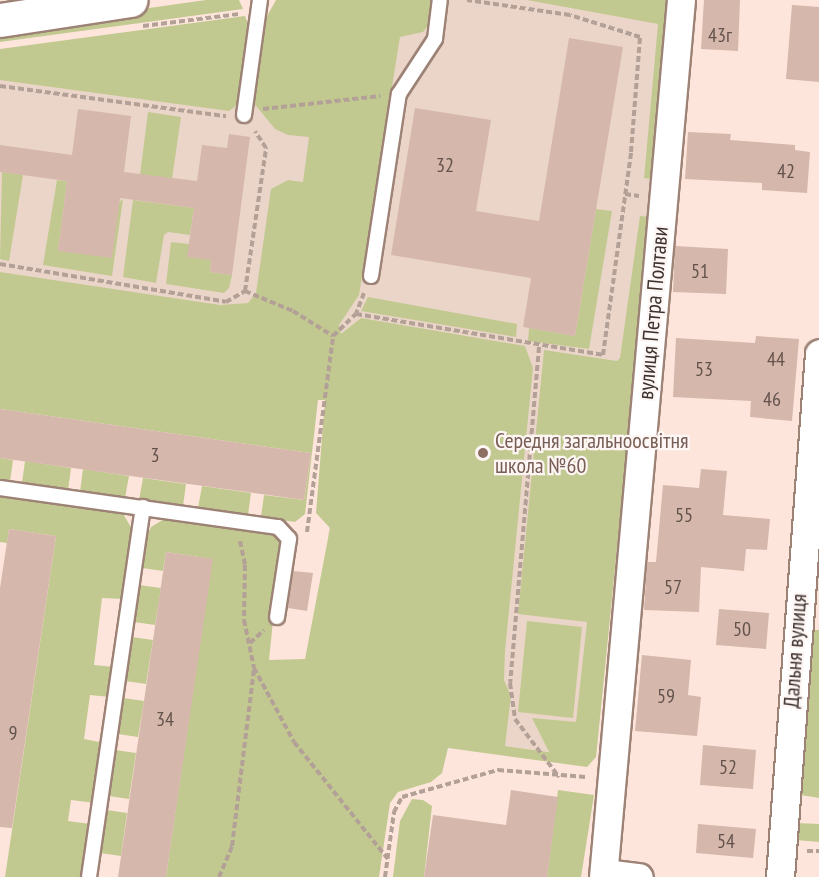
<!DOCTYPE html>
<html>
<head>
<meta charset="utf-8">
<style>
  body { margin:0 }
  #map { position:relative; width:819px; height:877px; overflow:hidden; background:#fde5db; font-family:"PT Sans Narrow",sans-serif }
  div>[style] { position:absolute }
  .education>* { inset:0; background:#ebd5c9 }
  .green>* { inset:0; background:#c2c990 }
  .building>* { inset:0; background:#d5b7ab }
  .path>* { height:4px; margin-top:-2px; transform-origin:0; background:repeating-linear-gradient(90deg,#b3a097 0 6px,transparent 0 9px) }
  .roads { filter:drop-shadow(2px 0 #9d8276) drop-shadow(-2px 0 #9d8276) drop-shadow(0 2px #9d8276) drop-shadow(0 -2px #9d8276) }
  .service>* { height:14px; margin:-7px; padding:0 7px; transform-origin:7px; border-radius:7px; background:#fff }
  .minor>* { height:27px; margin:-13.5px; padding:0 13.5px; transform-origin:13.5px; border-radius:13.5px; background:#fff }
  .tertiary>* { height:33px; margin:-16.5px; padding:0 16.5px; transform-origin:16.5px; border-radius:16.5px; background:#fff }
  .dots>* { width:16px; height:16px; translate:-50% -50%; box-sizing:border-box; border:3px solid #fdf6f4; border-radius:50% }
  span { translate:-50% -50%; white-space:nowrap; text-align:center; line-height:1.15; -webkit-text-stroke:4.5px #fdf6f4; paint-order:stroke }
  .number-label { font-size:20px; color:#63534c }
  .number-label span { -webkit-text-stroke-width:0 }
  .street-label { font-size:22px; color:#3d322d }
  .education-label { font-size:22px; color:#785e54 }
  .left { translate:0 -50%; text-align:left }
</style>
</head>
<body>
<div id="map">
  <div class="education">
    <i style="clip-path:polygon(384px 0,666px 0,646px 265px,596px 757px,434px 738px,324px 573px,347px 377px,0 337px,0 59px)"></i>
  </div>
  <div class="green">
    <i style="clip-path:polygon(206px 0,239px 0,243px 9px,0 42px,0 29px)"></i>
    <i style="clip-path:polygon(276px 0,437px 0,432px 21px,423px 32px,400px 37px,359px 295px,339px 325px,341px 334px,361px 318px,525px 346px,533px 368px,505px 651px,504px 680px,511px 696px,505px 746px,549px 752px,532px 718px,576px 722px,587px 622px,518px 614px,544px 350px,617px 361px,620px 358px,640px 216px,650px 217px,596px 757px,587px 767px,448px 748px,442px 773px,431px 782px,398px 792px,390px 803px,379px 877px,166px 877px,212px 559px,166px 552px,163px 571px,142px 568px,146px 539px,151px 527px,164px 519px,277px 533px,281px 543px,269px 660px,305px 659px,330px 528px,316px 513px,325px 400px,318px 400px,305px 514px,295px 522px,261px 517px,264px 495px,304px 500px,311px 453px,0 409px,0 272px,220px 305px,248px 303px,256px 293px,271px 189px,288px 180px,303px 182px,309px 137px,288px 135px,275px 129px,253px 102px,266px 18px)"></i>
    <i style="clip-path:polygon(527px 0,666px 0,651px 179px,644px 178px,658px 24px)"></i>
    <i style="clip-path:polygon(245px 16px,250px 29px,241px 93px,237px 105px,229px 111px,0 80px,0 49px)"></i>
    <i style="clip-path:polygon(148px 112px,181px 117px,172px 179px,140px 175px)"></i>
    <i style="clip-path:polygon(2px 172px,23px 175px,9px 261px,0 259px)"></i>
    <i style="clip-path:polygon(57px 180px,67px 181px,58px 251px,123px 199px,112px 276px,43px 265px)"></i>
    <i style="clip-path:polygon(133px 200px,194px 208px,190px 235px,168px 232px,164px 235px,156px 283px,123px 277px)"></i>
    <i style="clip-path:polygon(596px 209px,612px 211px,589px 349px,528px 341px,529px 328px,575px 336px)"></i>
    <i style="clip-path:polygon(171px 242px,189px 244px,211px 260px,210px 272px,232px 275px,229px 288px,224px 293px,166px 284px)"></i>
    <i style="clip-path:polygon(368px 297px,517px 324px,516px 337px,361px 311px)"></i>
    <i style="clip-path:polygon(0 458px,13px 460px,10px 482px,0 480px)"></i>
    <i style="clip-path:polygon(25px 461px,71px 468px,68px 490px,22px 483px)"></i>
    <i style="clip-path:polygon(83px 469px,129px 476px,125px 498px,80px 492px)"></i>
    <i style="clip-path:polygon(143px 478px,186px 484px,183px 506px,139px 500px)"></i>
    <i style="clip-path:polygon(202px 486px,251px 493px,248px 515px,198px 508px)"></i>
    <i style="clip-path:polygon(0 496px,122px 512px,132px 529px,125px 599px,102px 598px,94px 665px,114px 667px,110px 697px,90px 695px,84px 739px,104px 743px,95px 803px,71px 800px,68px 821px,90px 824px,83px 877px,5px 877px,56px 536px,9px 529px,7px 543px,0 542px)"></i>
    <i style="clip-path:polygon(139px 585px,161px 588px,155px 625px,134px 622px)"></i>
    <i style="clip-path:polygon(527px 621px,582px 627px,573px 718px,518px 712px)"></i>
    <i style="clip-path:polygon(813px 630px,819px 630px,819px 798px,801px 795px,798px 790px)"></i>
    <i style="clip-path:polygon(132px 637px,153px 640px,146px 684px,125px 681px)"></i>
    <i style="clip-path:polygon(123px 698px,144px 701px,138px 737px,118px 734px)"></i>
    <i style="clip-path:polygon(115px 750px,136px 753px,129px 799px,109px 796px)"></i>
    <i style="clip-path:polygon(558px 790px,594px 795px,581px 877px,547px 877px)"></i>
    <i style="clip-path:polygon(412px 799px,423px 800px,432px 806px,424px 877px,393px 877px,400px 821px)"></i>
    <i style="clip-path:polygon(107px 810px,127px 813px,121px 856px,100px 853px)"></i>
    <i style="clip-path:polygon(797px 823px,819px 824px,819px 842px,796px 840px)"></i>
  </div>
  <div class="building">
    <i style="clip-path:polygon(704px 0,740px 0,738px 51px,701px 49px)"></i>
    <i style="clip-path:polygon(792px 5px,819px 7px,819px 82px,786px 79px)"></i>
    <i style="clip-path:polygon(569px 38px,623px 47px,575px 336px,523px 327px,531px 278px,391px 255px,415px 108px,491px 120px,476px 211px,539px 221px)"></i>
    <i style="clip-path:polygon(78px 109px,131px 116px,124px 172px,197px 181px,202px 145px,227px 148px,229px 134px,250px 137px,232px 275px,210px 272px,211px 260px,187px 257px,194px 208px,120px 198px,112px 258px,58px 251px,67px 181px,0 172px,0 145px,72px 155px)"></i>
    <i style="clip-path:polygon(688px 132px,731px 134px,730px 140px,795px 145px,795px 150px,810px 152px,807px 193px,762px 190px,762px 183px,685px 179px)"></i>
    <i style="clip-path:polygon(675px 246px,728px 249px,726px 294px,673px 292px)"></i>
    <i style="clip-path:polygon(756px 336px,799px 339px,792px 421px,750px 417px,751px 401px,673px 397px,676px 338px,755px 343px)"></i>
    <i style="clip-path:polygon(0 409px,311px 453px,304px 500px,0 458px)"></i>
    <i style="clip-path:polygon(701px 469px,727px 471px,723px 515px,770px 519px,767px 550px,746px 549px,744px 571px,701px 567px,699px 612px,644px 610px,647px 562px,656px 562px,663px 485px,699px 488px)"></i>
    <i style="clip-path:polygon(9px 529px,56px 536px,12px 828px,0 827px,0 588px)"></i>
    <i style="clip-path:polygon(166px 552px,213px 559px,166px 877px,118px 877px)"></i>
    <i style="clip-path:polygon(293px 571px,313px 573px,307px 611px,288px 608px)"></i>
    <i style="clip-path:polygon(719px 609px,769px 613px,766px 649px,716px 645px)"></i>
    <i style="clip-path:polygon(642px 655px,691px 660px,688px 695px,701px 697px,697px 736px,635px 731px)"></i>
    <i style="clip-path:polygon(703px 745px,756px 750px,753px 789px,700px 785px)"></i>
    <i style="clip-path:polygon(511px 790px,558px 797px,547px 877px,424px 877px,433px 815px,506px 825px)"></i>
    <i style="clip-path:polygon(698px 824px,756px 829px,753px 858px,696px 853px)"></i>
  </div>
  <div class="path">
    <i style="left:143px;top:26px;width:98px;rotate:-7.1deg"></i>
    <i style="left:0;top:86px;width:228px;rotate:7.6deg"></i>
    <i style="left:263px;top:109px;width:118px;rotate:-6.3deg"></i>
    <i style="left:625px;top:194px;width:14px;rotate:8deg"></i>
    <i style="left:0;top:264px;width:229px;rotate:9.5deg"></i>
    <i style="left:226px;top:302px;width:22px;rotate:-30deg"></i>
    <i style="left:245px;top:291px;width:145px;rotate:-81.6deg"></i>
    <i style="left:266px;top:148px;width:20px;rotate:-123deg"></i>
    <i style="left:245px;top:291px;width:52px;rotate:22.6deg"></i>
    <i style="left:293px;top:311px;width:47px;rotate:32deg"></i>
    <i style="left:364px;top:293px;width:22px;rotate:111deg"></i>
    <i style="left:356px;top:314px;width:250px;rotate:9.4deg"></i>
    <i style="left:603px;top:355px;width:205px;rotate:-82.1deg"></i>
    <i style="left:631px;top:152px;width:115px;rotate:-85.5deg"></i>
    <i style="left:640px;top:37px;width:73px;rotate:-162.6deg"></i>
    <i style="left:570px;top:15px;width:104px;rotate:-171.7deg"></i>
    <i style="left:539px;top:347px;width:337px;rotate:94.9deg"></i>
    <i style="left:510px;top:683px;width:36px;rotate:82deg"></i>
    <i style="left:515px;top:719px;width:73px;rotate:52.8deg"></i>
    <i style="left:307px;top:532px;width:198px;rotate:-82.4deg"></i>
    <i style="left:333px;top:336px;width:32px;rotate:-44deg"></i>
    <i style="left:240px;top:541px;width:25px;rotate:78deg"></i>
    <i style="left:245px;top:565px;width:55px;rotate:91deg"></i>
    <i style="left:244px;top:620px;width:49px;rotate:78.2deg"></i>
    <i style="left:254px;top:668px;width:84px;rotate:61.6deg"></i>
    <i style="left:294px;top:742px;width:150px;rotate:51.2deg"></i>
    <i style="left:250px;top:643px;width:19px;rotate:-43deg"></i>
    <i style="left:807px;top:851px;width:12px"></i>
    <i style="left:219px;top:877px;width:34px;rotate:-67deg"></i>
    <i style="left:232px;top:846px;width:178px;rotate:-82.9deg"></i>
    <i style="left:385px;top:877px;width:66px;rotate:-82.1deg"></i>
    <i style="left:394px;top:812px;width:17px;rotate:-62deg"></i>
    <i style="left:402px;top:797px;width:100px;rotate:-15.7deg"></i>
    <i style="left:498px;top:770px;width:88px;rotate:4.5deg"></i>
  </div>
  <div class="roads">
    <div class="service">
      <i style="left:244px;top:115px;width:116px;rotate:-82.1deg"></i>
      <i style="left:371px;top:276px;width:184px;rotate:-81.3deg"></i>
      <i style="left:399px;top:94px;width:66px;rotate:-56.8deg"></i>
      <i style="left:435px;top:39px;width:39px;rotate:-83deg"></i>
      <i style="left:0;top:488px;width:281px;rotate:8deg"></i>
      <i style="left:278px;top:527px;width:16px;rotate:47deg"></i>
      <i style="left:289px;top:539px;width:79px;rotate:98.7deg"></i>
      <i style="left:89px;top:877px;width:374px;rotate:-81.7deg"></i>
    </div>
    <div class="minor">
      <i style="left:604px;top:873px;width:35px;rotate:7deg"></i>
      <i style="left:603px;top:877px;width:880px;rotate:-84.92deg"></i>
      <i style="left:780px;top:877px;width:525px;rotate:-85.74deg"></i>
    </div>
    <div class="tertiary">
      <i style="left:0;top:20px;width:132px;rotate:-8.7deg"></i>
    </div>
  </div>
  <div class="dots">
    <i style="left:483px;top:453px;background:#8d6e63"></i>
  </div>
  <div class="number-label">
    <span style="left:720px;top:35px">43г</span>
    <span style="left:445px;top:165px">32</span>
    <span style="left:786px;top:171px">42</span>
    <span style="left:700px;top:271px">51</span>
    <span style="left:776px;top:359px">44</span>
    <span style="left:704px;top:369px">53</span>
    <span style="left:772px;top:399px">46</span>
    <span style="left:155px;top:455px">3</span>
    <span style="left:684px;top:515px">55</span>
    <span style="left:673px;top:587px">57</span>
    <span style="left:742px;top:629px">50</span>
    <span style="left:666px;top:696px">59</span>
    <span style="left:165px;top:719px">34</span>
    <span style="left:13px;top:733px">9</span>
    <span style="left:728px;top:767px">52</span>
    <span style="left:726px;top:841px">54</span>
  </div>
  <div class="street-label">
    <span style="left:653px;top:313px;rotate:-85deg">вулиця Петра Полтави</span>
    <span style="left:795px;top:651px;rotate:-86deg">Дальня вулиця</span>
  </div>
  <div class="education-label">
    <span class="left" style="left:495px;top:453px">Середня загальноосвітня<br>школа №60</span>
  </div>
</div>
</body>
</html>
